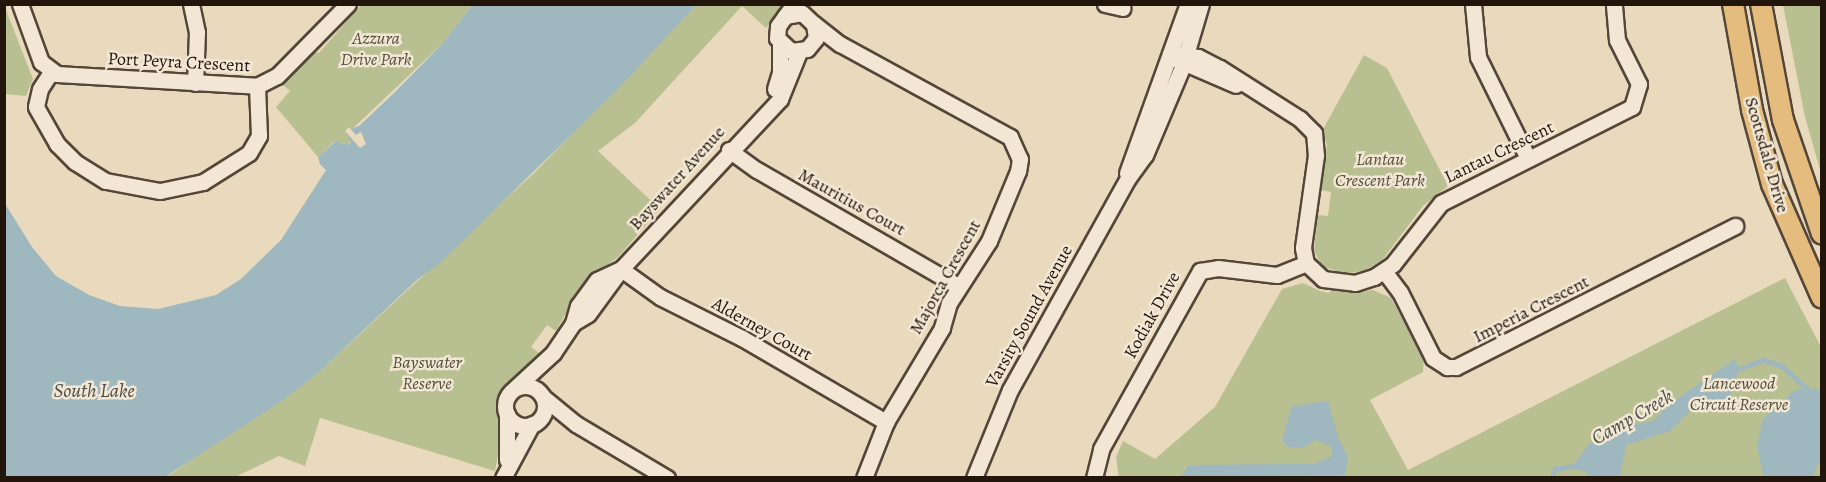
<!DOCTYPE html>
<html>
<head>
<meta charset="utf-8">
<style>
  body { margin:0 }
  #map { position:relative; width:1826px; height:482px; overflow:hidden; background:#e9dabd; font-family:Alegreya,serif }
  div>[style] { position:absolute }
  .green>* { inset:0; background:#b8bf90 }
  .water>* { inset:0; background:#9fb7be }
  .pier>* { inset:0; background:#e9dabd }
  .stream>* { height:4.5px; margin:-2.25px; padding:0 2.25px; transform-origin:2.25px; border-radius:2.25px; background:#9fb7be }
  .roads { filter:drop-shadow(2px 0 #544638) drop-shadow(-2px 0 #544638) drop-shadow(0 2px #544638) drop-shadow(0 -2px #544638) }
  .minor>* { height:15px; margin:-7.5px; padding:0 7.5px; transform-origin:7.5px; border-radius:7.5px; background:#f1e7d4 }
  .minor>.ring { margin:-7.5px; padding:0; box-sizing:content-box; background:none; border:15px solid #f1e7d4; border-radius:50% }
  .major>* { height:20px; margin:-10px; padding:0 10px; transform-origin:10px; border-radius:10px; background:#e4bd7e }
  span { translate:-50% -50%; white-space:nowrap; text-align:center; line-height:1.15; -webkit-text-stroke:5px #f1e7d4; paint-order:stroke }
  .park-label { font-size:18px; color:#56503a; font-style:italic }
  .street-label { font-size:18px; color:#22150c }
  .water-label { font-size:20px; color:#4e4e4a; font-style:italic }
  .frame { position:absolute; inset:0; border:6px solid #22150c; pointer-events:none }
</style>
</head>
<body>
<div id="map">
  <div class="green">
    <i style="clip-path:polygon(4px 5px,33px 79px,26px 96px,5px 94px)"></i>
    <i style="clip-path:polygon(361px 5px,472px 5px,443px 43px,347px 134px,351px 141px,347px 145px,335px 141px,318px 157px,276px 107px,290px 91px,283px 85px,314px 52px,319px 53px)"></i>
    <i style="clip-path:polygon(696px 5px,787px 5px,766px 28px,742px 6px,635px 123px,598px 151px,660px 209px,619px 256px,581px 286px,556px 331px,547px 325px,531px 347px,539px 353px,520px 375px,504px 386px,496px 405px,502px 432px,495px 471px,320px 418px,305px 466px,279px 456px,235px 477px,165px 478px,317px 374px,536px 171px)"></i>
    <i style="clip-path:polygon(1783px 5px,1821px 5px,1821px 173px,1805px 117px)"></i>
    <i style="clip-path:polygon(1364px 55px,1387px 68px,1448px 186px,1423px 206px,1383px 259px,1366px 270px,1344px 274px,1322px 266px,1314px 251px,1318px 215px,1328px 216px,1331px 192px,1321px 190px,1327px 145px,1322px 131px)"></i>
    <i style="clip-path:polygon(1785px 278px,1821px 347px,1821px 477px,1119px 478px,1116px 457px,1123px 441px,1155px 459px,1215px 407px,1282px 289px,1303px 283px,1320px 291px,1330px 293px,1330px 287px,1354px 288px,1356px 293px,1373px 290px,1391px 298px,1424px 359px,1423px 372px,1370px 400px,1408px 470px)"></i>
  </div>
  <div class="water">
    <i style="clip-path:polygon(472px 5px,696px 5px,619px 88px,439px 264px,418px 279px,317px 374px,279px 403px,165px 477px,5px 477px,4px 202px,32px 247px,56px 276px,89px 295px,120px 306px,158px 309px,216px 295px,241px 279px,281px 240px,326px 170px,320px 164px,318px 157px,336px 141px,347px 145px,351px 142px,345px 131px,359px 126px,394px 93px,443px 43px)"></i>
    <i style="clip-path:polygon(1735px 359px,1739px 368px,1729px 400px,1709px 406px,1699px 402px,1670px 431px,1626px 445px,1620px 477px,1587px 477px,1588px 473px,1571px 468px,1591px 442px,1607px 442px,1619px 427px,1652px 421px,1674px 401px)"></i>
    <i style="clip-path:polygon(1805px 388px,1821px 390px,1821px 457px,1813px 477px,1769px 477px,1763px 475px,1757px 445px,1763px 419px,1795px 390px)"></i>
    <i style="clip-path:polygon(1328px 401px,1338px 437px,1348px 457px,1345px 475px,1180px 477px,1189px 465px,1314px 464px,1332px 456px,1332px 447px,1316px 440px,1303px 448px,1288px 447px,1282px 440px,1292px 406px)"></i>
  </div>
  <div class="pier">
    <i style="clip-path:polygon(349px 127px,356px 135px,361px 132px,366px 144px,360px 148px,345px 131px)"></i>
  </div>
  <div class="stream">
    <i style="left:1734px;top:371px;width:31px;rotate:-21deg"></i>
    <i style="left:1763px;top:360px;width:19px;rotate:16deg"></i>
    <i style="left:1781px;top:365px;width:38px;rotate:42deg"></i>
    <i style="left:1551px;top:478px;width:10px;rotate:-66deg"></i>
    <i style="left:1555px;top:469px;width:20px;rotate:-9deg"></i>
  </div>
  <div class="roads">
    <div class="minor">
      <i style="left:20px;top:4px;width:62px;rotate:70.1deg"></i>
      <i style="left:41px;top:62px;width:20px;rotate:37deg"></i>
      <i style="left:57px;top:74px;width:200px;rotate:3.4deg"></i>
      <i style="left:257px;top:86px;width:22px;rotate:-27deg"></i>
      <i style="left:277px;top:76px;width:101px;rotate:-45.4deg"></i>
      <i style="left:191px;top:4px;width:29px;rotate:78deg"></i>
      <i style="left:197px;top:32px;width:51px;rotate:92.2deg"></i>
      <i style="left:1105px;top:4px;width:18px;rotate:13deg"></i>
      <i style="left:1473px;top:4px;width:53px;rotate:84.6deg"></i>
      <i style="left:1478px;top:57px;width:113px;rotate:63.7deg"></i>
      <i style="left:785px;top:16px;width:17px;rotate:-10deg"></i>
      <i style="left:802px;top:13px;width:16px;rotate:43deg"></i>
      <i style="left:814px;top:24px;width:14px;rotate:82deg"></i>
      <i style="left:816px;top:38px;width:14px;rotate:129deg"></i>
      <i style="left:807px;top:49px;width:16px;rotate:173deg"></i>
      <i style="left:791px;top:51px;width:19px;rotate:-137deg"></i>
      <i style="left:777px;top:38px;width:12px;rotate:-85deg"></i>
      <i style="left:778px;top:26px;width:27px;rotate:-54deg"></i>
      <i style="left:814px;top:24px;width:33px;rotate:38deg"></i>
      <i style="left:840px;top:44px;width:194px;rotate:28.7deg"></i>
      <i style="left:1010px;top:137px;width:24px;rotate:66deg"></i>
      <i style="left:1020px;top:159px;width:12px;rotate:99deg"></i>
      <i style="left:1018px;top:171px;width:76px;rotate:112.5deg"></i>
      <i style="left:989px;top:241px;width:74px;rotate:122.8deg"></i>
      <i style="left:949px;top:303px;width:26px;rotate:106deg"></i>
      <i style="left:942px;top:328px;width:109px;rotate:120.8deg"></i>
      <i style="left:886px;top:422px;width:60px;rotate:111.4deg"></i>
      <i style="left:1170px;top:54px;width:28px;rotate:6deg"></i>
      <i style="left:1198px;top:57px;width:25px;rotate:27deg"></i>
      <i style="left:1220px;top:68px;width:95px;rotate:32.5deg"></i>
      <i style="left:1300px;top:119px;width:20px;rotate:45deg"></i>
      <i style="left:1314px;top:133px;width:22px;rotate:85deg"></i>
      <i style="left:1316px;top:155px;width:94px;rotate:98deg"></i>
      <i style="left:1303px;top:248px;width:15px;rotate:79deg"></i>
      <i style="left:1306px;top:263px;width:23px;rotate:43deg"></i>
      <i style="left:1323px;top:279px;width:32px;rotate:7deg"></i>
      <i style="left:1355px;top:283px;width:20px;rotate:-18deg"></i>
      <i style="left:1374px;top:277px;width:23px;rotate:-34deg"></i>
      <i style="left:1393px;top:264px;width:78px;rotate:-51.8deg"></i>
      <i style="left:1441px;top:203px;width:214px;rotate:-26.7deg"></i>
      <i style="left:1632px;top:107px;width:24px;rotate:-73deg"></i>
      <i style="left:1639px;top:84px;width:49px;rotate:-116.6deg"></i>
      <i style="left:1617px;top:40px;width:36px;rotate:-95deg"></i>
      <i style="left:1176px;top:59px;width:65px;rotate:23.4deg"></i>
      <i style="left:51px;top:72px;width:20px;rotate:123deg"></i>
      <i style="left:40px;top:89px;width:18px;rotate:103deg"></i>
      <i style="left:36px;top:107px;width:43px;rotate:60.4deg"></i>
      <i style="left:57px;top:144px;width:25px;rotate:45deg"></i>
      <i style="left:75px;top:162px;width:36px;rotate:32deg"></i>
      <i style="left:106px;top:181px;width:55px;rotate:10.5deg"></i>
      <i style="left:160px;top:191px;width:44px;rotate:-11.8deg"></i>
      <i style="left:203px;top:182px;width:54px;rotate:-32.2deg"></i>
      <i style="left:249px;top:153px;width:20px;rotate:-60deg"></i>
      <i style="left:259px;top:136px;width:50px;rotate:-92.3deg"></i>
      <i style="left:775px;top:89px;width:17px;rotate:-73deg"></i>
      <i style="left:780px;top:73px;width:30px;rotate:-90deg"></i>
      <i style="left:729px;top:150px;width:34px;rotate:36deg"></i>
      <i style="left:757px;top:170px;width:232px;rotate:30deg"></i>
      <i style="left:1127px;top:173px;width:180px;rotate:-70.2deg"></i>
      <i style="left:621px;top:269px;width:48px;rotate:35.7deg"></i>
      <i style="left:660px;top:297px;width:92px;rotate:26.6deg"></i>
      <i style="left:742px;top:338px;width:167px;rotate:30.3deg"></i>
      <i style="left:1384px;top:271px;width:26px;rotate:53deg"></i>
      <i style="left:1400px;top:292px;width:74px;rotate:63.4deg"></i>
      <i style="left:1433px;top:358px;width:17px;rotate:33deg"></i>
      <i style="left:1447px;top:367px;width:9px"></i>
      <i style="left:1456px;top:367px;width:313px;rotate:-26.8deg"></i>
      <i style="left:573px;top:323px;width:17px;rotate:-31deg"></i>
      <i style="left:588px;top:314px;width:56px;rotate:-53.7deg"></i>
      <i style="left:621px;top:269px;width:233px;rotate:-46.9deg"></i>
      <i style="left:780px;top:99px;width:51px;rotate:-68deg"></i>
      <i class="ring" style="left:505px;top:386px;width:25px;height:25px"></i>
      <i style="left:515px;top:388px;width:52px;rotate:-42.6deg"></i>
      <i style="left:553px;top:353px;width:36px;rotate:-56deg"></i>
      <i style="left:573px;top:323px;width:18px;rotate:-74deg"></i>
      <i style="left:578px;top:306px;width:32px;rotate:-54deg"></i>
      <i style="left:597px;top:280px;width:26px;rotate:-25deg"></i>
      <i style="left:543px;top:397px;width:43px;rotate:39.3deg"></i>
      <i style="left:576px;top:424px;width:106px;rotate:30.7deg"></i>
      <i style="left:507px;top:460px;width:46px;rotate:-90deg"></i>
      <i style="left:503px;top:478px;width:61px;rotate:-61.8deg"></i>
      <i style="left:974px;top:478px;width:95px;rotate:-67.8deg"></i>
      <i style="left:1010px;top:390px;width:243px;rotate:-60.9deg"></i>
      <i style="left:1128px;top:178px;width:29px;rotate:-54deg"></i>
      <i style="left:1145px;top:155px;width:98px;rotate:-67.1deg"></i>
      <i style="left:1183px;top:65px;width:64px;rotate:-73.6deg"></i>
      <i style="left:1094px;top:478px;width:30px;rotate:-76deg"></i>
      <i style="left:1101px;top:449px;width:204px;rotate:-60.9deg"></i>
      <i style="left:1200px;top:271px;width:18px;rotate:-9deg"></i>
      <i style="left:1218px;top:268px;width:59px;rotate:6.8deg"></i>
      <i style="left:1277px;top:275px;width:31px;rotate:-22deg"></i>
    </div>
    <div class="major">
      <i style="left:1733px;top:4px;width:108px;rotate:79.8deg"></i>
      <i style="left:1752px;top:110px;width:77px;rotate:74.9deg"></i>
      <i style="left:1772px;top:184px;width:124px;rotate:66.3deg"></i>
      <i style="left:1761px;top:4px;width:118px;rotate:79.3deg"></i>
      <i style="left:1783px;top:120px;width:120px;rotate:71.1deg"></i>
    </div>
  </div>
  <div class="park-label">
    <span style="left:376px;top:49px">Azzura<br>Drive Park</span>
    <span style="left:1380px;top:170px">Lantau<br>Crescent Park</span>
    <span style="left:427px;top:373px">Bayswater<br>Reserve</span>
    <span style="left:1739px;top:394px">Lancewood<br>Circuit Reserve</span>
  </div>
  <div class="street-label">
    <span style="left:179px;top:62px;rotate:3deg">Port Peyra Crescent</span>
    <span style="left:1499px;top:152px;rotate:-26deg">Lantau Crescent</span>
    <span style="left:1767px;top:155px;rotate:74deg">Scottsdale Drive</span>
    <span style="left:677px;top:178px;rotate:-48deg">Bayswater Avenue</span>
    <span style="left:852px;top:202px;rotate:29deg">Mauritius Court</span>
    <span style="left:945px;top:277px;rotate:-61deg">Majorca Crescent</span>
    <span style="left:1531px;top:309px;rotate:-27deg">Imperia Crescent</span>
    <span style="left:1152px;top:315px;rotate:-61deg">Kodiak Drive</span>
    <span style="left:1029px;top:316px;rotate:-61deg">Varsity Sound Avenue</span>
    <span style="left:762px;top:329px;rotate:29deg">Alderney Court</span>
  </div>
  <div class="water-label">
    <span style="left:94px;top:390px">South Lake</span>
    <span style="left:1632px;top:417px;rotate:-30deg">Camp Creek</span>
  </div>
  <div class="frame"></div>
</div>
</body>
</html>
